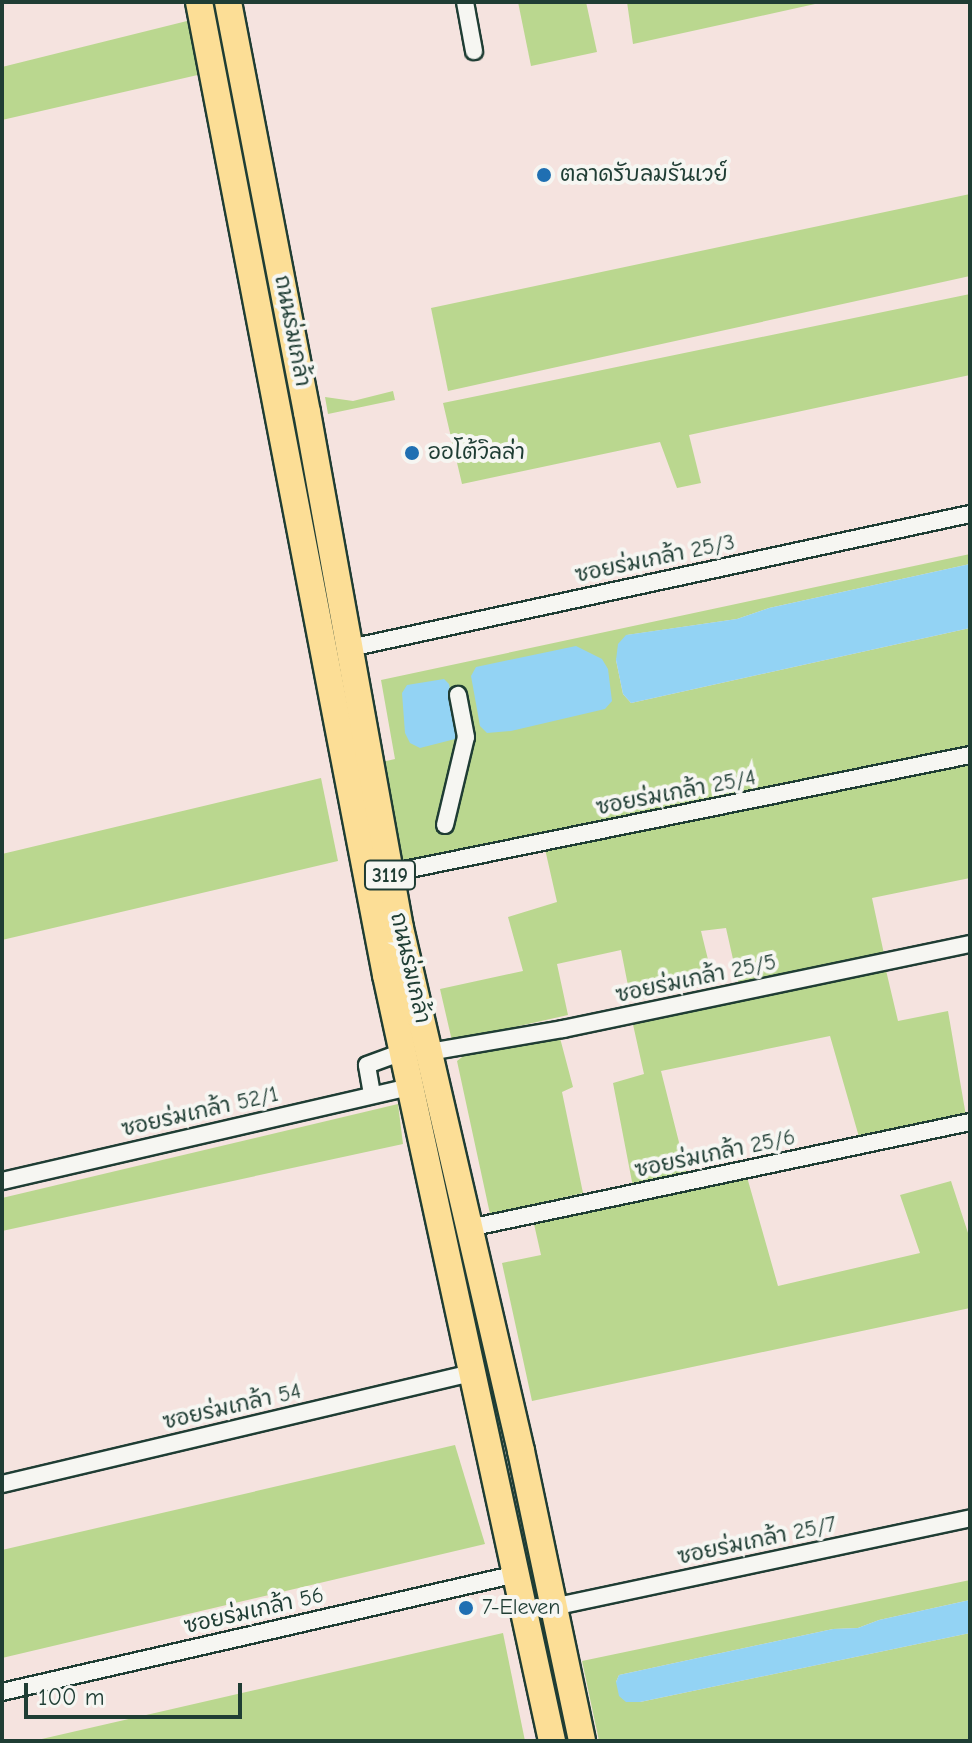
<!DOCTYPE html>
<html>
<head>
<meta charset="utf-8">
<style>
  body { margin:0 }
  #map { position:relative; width:972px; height:1743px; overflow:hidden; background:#f5e3df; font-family:"Comic Neue","Playpen Sans Thai",sans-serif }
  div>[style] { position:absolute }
  .green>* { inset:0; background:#bad78f }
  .water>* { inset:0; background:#93d3f4 }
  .roads { filter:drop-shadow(2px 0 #1f3d34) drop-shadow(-2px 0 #1f3d34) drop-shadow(0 2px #1f3d34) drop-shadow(0 -2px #1f3d34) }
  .minor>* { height:16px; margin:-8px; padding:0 8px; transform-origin:8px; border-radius:8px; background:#f6f6f2 }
  .primary>* { height:26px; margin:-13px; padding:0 13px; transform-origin:13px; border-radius:13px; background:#fcde96 }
  .dots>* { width:22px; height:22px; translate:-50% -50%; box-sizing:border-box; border:4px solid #f6f6f2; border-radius:50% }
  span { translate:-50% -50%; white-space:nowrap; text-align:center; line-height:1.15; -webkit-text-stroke:8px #f6f6f2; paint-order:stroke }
  .shield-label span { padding:2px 6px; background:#f6f6f2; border:2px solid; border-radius:6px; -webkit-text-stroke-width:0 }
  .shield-label { font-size:20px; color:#1f3d34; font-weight:700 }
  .poi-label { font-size:22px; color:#1f3d34 }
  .left { translate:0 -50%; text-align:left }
  .street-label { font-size:22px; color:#1f3d34 }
  .frame { position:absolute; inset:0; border:4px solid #1f3d34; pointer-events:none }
  .scale { position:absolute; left:24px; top:1683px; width:218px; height:36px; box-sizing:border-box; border:4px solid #1f3d34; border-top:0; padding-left:10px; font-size:24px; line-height:28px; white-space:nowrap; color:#1f3d34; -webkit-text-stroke:6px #f6f6f2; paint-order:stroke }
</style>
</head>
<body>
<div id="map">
  <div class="green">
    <i style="clip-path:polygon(518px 2px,586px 2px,597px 52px,531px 66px)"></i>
    <i style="clip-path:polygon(627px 2px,824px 2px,633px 44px)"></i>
    <i style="clip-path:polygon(187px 21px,202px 74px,2px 120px,2px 67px)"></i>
    <i style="clip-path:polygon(970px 194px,970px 276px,448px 391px,431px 308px)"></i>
    <i style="clip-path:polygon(970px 294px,970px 375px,689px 435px,701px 483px,677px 488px,660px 442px,462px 484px,443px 403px)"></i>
    <i style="clip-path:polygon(393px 391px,395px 400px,328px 414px,325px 397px,353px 401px)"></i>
    <i style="clip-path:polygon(970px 554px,970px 564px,769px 608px,737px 619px,627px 635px,616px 660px,623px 694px,631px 703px,970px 628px,970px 749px,404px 865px,382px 762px,395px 759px,381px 680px)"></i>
    <i style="clip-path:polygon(970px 760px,970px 878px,872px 898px,884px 954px,739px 986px,726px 928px,701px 931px,714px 984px,631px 1001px,621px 950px,557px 964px,568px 1015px,452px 1041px,440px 989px,523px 971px,508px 917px,557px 902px,545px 849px)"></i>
    <i style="clip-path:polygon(321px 778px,338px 861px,2px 940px,2px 854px)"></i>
    <i style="clip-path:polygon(885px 966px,898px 1021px,948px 1011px,966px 1116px,859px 1137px,830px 1036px,661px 1071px,687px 1174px,633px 1187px,613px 1083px,644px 1074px,632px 1020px)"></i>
    <i style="clip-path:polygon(560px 1038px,573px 1087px,562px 1092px,583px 1193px,490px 1214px,457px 1061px,466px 1054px)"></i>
    <i style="clip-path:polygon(398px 1104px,403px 1144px,2px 1231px,2px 1198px)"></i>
    <i style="clip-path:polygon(747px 1177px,778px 1286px,920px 1253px,900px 1195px,951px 1181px,970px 1239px,970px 1308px,532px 1401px,502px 1263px,541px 1255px,534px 1224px)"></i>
    <i style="clip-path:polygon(455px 1445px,485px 1544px,2px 1658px,2px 1550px)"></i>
    <i style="clip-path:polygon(970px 1580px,970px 1600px,879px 1620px,858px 1628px,833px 1629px,619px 1675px,616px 1682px,640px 1702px,970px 1633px,970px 1741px,599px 1741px,582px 1661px)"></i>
    <i style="clip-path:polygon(503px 1633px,525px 1741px,33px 1741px)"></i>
  </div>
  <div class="water">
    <i style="clip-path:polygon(970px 564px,970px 628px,631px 703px,623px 694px,616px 660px,618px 644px,626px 635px,737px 619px,769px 608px)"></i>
    <i style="clip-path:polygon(576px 646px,602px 659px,608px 669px,612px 701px,605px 709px,511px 731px,487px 733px,480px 726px,471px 676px,476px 667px)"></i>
    <i style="clip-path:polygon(444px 679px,449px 684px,459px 738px,420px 748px,410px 743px,405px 733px,402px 693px,407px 685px)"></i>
    <i style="clip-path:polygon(970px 1600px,970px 1633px,640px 1702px,626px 1702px,619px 1696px,616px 1682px,619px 1675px,833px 1629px,858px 1628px,879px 1620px)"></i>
  </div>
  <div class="roads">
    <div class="minor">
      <i style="left:465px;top:2px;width:50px;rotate:79.6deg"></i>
      <i style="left:350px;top:648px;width:634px;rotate:-12.2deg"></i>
      <i style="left:445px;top:825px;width:90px;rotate:-76.6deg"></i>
      <i style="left:466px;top:737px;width:43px;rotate:-100.8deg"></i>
      <i style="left:390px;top:873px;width:592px;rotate:-11.5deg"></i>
      <i style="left:429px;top:1052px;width:136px;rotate:-9.7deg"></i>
      <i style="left:563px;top:1029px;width:416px;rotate:-11.8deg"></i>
      <i style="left:372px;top:1094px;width:29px;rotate:-100deg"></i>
      <i style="left:367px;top:1065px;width:37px;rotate:-20deg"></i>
      <i style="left:2px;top:1181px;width:418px;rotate:-13deg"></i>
      <i style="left:469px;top:1228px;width:512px;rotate:-11.95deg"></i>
      <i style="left:2px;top:1484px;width:483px;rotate:-13.3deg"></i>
      <i style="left:553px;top:1607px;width:426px;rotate:-12deg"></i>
      <i style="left:2px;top:1692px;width:528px;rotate:-12.91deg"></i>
    </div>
    <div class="primary">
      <i style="left:199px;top:2px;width:991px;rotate:79.12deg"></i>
      <i style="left:386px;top:975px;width:784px;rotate:77.77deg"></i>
      <i style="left:228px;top:2px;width:418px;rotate:79.1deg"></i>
      <i style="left:307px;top:412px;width:524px;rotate:79.78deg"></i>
      <i style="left:400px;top:928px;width:537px;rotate:76.97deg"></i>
      <i style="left:521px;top:1451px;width:296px;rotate:78.1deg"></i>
    </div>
  </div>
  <div class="dots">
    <i style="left:544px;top:175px;background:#1f6fb2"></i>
    <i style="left:412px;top:453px;background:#1f6fb2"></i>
    <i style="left:466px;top:1608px;background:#1f6fb2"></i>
  </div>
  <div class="shield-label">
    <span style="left:390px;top:875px">3119</span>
  </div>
  <div class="poi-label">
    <span class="left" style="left:560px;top:175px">ตลาดรับลมรันเวย์</span>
    <span class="left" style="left:428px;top:453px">ออโต้วิลล่า</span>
    <span class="left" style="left:482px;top:1608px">7-Eleven</span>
  </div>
  <div class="street-label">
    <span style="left:292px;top:331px;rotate:79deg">ถนนร่มเกล้า</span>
    <span style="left:655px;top:559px;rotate:-12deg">ซอยร่มเกล้า 25/3</span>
    <span style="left:676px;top:793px;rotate:-11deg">ซอยร่มเกล้า 25/4</span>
    <span style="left:410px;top:968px;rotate:77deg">ถนนร่มเกล้า</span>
    <span style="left:696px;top:979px;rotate:-12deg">ซอยร่มเกล้า 25/5</span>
    <span style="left:200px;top:1112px;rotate:-13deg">ซอยร่มเกล้า 52/1</span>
    <span style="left:715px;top:1154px;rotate:-12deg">ซอยร่มเกล้า 25/6</span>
    <span style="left:232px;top:1407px;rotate:-13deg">ซอยร่มเกล้า 54</span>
    <span style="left:757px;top:1541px;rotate:-12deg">ซอยร่มเกล้า 25/7</span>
    <span style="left:254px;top:1611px;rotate:-13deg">ซอยร่มเกล้า 56</span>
  </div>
  <div class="frame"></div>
  <div class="scale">100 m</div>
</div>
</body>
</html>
